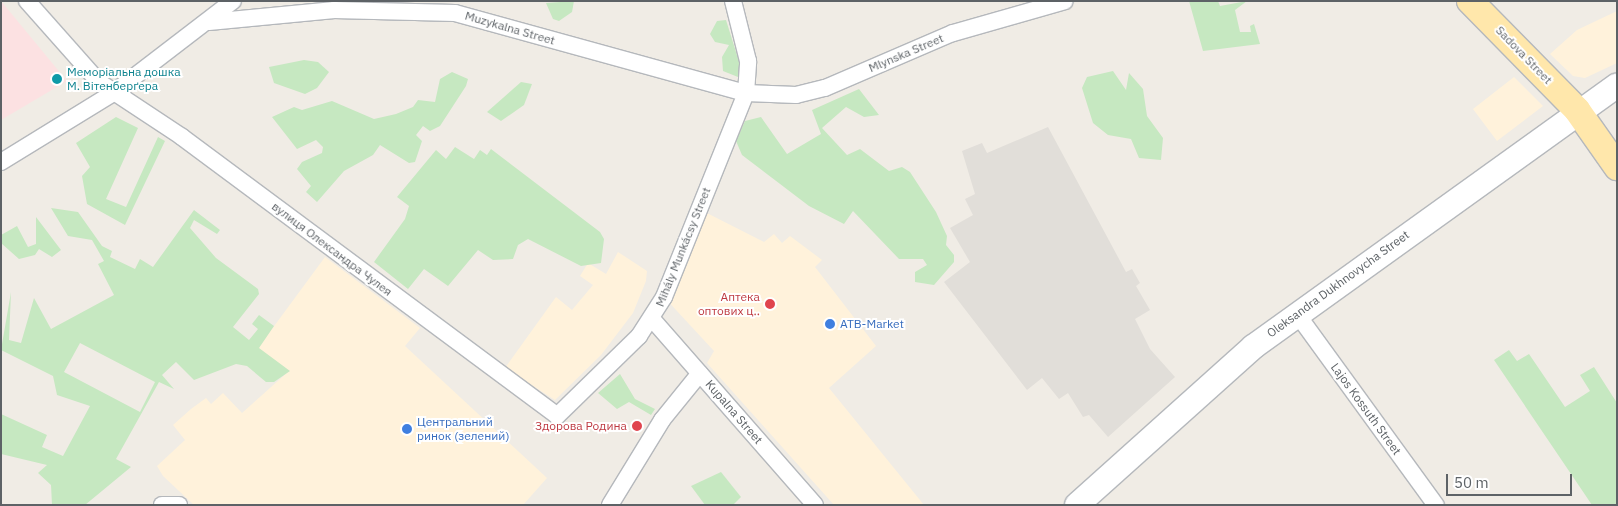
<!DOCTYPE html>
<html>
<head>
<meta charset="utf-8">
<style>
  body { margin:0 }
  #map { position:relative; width:1618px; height:506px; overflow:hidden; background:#f0ece5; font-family:"IBM Plex Sans",sans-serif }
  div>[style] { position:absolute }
  .commercial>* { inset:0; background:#fff2db }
  .industrial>* { inset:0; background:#e1ded9 }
  .medical>* { inset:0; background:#fce1e2 }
  .green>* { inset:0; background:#c6e8c1 }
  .roads { filter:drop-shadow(1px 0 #b5b8bc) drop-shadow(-1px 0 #b5b8bc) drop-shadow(0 1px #b5b8bc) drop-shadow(0 -1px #b5b8bc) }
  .street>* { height:16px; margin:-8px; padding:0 8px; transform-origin:8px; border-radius:8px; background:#fff }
  .secondary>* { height:24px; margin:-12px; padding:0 12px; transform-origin:12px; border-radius:12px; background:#fff }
  .primary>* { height:26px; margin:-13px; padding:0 13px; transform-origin:13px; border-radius:13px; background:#ffe7ab }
  .dots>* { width:14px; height:14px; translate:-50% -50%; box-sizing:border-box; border:2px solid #fff; border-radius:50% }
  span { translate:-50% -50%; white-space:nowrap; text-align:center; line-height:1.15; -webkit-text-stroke:4px #fff; paint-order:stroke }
  .street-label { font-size:12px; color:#5d6266 }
  .culture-label { font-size:12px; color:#0d838f }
  .left { translate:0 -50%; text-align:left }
  .health-label { font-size:12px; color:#be3a42 }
  .right { translate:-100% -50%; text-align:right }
  .shop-label { font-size:12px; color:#366cbe }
  .frame { position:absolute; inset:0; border:2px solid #5d6266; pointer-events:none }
  .scale { position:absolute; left:1446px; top:474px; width:126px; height:22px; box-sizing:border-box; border:2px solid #5d6266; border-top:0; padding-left:6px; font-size:15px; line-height:18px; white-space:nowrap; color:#5d6266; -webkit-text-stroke:4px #fff; paint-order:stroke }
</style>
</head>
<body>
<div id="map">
  <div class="commercial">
    <i style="clip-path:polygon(1617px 11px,1617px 63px,1585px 78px,1573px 76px,1550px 54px,1577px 30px)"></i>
    <i style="clip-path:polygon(1514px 77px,1543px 106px,1497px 141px,1473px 109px)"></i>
    <i style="clip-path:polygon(699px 209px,764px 242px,774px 234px,782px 243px,790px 236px,822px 260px,815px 267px,876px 346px,829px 388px,924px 505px,834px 505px,707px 363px,714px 351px,664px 297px)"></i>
    <i style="clip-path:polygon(618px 252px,647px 271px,646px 281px,633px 313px,601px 355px,555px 400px,505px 368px,556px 297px,572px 310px,593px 285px,580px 276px,588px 263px,606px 274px)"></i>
    <i style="clip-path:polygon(325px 257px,420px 328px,405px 346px,547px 478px,523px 505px,194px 505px,163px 476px,157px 466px,185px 440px,173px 425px,191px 409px,206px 398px,211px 404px,223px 393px,242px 413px,289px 371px,258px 348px)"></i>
  </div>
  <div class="industrial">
    <i style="clip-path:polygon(1048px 127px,1126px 272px,1132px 269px,1140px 283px,1136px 286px,1150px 310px,1135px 319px,1150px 349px,1175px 377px,1108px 437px,1089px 415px,1083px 417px,1068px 393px,1059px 399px,1042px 378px,1027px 390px,944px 282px,970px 262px,950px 228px,973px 215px,965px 199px,975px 194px,962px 151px,982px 143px,987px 153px)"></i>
  </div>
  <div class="medical">
    <i style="clip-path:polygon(1px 1px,67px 81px,1px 120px)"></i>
  </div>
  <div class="green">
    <i style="clip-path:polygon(574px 1px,572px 12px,559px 21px,553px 19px,546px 3px)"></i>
    <i style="clip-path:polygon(1189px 1px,1218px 1px,1220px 6px,1247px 1px,1235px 10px,1240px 32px,1251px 32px,1250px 26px,1254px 24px,1260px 44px,1203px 51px)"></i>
    <i style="clip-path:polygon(726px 20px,741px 68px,738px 77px,723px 71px,722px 57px,729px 45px,715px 42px,710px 34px,717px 21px)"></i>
    <i style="clip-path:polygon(304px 60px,318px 62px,329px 72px,317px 88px,305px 94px,274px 83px,269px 67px)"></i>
    <i style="clip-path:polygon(1113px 71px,1126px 90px,1129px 73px,1143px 89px,1147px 116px,1163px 138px,1161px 160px,1139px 158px,1131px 139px,1108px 135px,1093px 123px,1082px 88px,1087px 77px)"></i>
    <i style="clip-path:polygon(452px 72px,468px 79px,466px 86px,440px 126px,430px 131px,423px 126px,416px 135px,422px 141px,415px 162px,409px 163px,380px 145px,373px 155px,344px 171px,317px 202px,306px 192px,311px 186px,297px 169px,302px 162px,322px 153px,323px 147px,316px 140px,297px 149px,272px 117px,294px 107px,302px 110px,332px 101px,374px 119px,396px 114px,413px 107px,418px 100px,435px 102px,440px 79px)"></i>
    <i style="clip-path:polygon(521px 82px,532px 84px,524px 105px,501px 121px,487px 112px)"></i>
    <i style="clip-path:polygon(859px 89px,879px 115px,864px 117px,846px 107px,822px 128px,847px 155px,860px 149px,889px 171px,902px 167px,910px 172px,936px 212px,947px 236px,946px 245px,954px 255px,954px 262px,934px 285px,915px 282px,915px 272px,927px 265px,923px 259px,899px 259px,853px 211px,844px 224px,809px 206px,742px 155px,736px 141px,745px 121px,761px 117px,787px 154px,821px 134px,812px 110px)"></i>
    <i style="clip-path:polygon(116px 117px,138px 128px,106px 199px,126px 207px,158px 137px,165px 141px,125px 225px,87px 204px,82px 176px,90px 167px,76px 143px)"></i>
    <i style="clip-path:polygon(455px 147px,474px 159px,480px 150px,487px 155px,491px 149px,600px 232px,604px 239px,601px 263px,581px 266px,528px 239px,518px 245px,513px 259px,493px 260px,478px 250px,448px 286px,424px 269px,408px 289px,374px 262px,405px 219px,409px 206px,397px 197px,436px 150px,446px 159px)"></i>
    <i style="clip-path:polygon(evenodd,51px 208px,78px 212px,102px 246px,112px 251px,110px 257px,135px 269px,140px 259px,153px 267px,194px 210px,220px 230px,217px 234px,194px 220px,190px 228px,216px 258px,258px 289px,259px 294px,233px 327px,249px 340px,258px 329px,252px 324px,259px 315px,274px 326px,259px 348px,290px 371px,274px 382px,266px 382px,247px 366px,236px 364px,194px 380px,176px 362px,162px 375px,174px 389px,159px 382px,116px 459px,131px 467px,85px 505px,52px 505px,51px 485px,38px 473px,47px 465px,1px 454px,1px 414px,47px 435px,42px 447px,63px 456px,90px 406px,57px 395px,53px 376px,1px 350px,11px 292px,9px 340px,21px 343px,34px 298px,51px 329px,114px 295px,98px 264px,104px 261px,92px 240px,68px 236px,51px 208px,80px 343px,155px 382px,140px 412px,64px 372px,80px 343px)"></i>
    <i style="clip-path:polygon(36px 217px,61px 250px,52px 257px,39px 249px,35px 255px,19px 259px,1px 243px,1px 235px,17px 226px,28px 247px,36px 244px)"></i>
    <i style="clip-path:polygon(1509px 350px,1517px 361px,1529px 354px,1565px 407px,1590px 391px,1580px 375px,1594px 367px,1617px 403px,1617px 505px,1592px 505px,1494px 360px)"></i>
    <i style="clip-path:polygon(620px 374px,635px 399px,655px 409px,651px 415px,629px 402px,617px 409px,598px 393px)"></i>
    <i style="clip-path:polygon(721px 472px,741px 497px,733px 505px,705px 505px,691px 486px)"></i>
  </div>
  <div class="roads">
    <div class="street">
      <i style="left:27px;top:1px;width:108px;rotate:48.4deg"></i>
      <i style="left:99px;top:82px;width:100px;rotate:33.5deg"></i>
      <i style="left:182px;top:137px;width:467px;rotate:36.6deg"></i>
      <i style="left:557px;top:416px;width:115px;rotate:-44.3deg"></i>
      <i style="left:639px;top:336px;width:46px;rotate:-57.3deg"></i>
      <i style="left:664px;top:297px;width:220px;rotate:-68.1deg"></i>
      <i style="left:746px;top:93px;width:32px;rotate:-86deg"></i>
      <i style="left:748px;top:61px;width:62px;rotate:-104deg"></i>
      <i style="left:209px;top:22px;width:126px;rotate:-5.5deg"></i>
      <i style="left:334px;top:10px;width:121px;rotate:1.4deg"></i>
      <i style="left:455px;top:13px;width:302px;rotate:15.4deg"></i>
      <i style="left:746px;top:93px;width:50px;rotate:2.3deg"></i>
      <i style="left:796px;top:95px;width:30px;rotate:-14deg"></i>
      <i style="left:825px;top:88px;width:139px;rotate:-23.3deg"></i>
      <i style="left:953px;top:33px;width:116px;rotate:-15.9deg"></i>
      <i style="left:1px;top:162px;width:132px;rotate:-31.6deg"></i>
      <i style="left:113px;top:93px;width:151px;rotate:-37.5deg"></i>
      <i style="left:1297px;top:314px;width:236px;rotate:54deg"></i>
      <i style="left:653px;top:320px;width:246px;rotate:48.8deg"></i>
      <i style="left:162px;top:505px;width:17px"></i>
      <i style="left:610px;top:505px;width:100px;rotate:-58.5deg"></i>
      <i style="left:662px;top:420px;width:60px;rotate:-51deg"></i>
    </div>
    <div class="secondary">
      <i style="left:1077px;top:505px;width:237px;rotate:-41.9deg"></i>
      <i style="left:1253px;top:347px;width:448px;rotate:-35.7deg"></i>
    </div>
    <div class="primary">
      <i style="left:1470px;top:1px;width:153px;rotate:45.5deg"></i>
      <i style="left:1577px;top:110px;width:70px;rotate:54.9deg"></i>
    </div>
  </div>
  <div class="dots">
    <i style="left:57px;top:79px;background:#0f9aa8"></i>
    <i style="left:770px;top:304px;background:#e0444e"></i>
    <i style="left:830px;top:324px;background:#3f7fe0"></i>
    <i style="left:637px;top:426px;background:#e0444e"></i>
    <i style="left:407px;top:429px;background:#3f7fe0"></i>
  </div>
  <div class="street-label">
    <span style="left:510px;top:28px;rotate:16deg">Muzykalna Street</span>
    <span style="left:906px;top:53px;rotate:-23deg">Mlynska Street</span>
    <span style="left:1524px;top:55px;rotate:46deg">Sadova Street</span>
    <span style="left:683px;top:247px;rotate:-68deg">Mihály Munkácsy Street</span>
    <span style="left:332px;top:249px;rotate:37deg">вулиця Олександра Чулея</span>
    <span style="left:1338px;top:284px;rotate:-36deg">Oleksandra Dukhnovycha Street</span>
    <span style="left:1366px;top:409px;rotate:54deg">Lajos Kossuth Street</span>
    <span style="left:734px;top:412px;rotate:49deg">Kupalna Street</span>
  </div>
  <div class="culture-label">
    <span class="left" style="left:67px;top:79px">Меморіальна дошка<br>М. Вітенберґера</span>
  </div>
  <div class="health-label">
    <span class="right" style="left:760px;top:304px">Аптека<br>оптових ц‥</span>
    <span class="right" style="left:627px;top:426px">Здорова Родина</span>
  </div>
  <div class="shop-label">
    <span class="left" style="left:840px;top:324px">ATB-Market</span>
    <span class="left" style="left:417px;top:429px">Центральний<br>ринок (зелений)</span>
  </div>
  <div class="frame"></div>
  <div class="scale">50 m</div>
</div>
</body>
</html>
